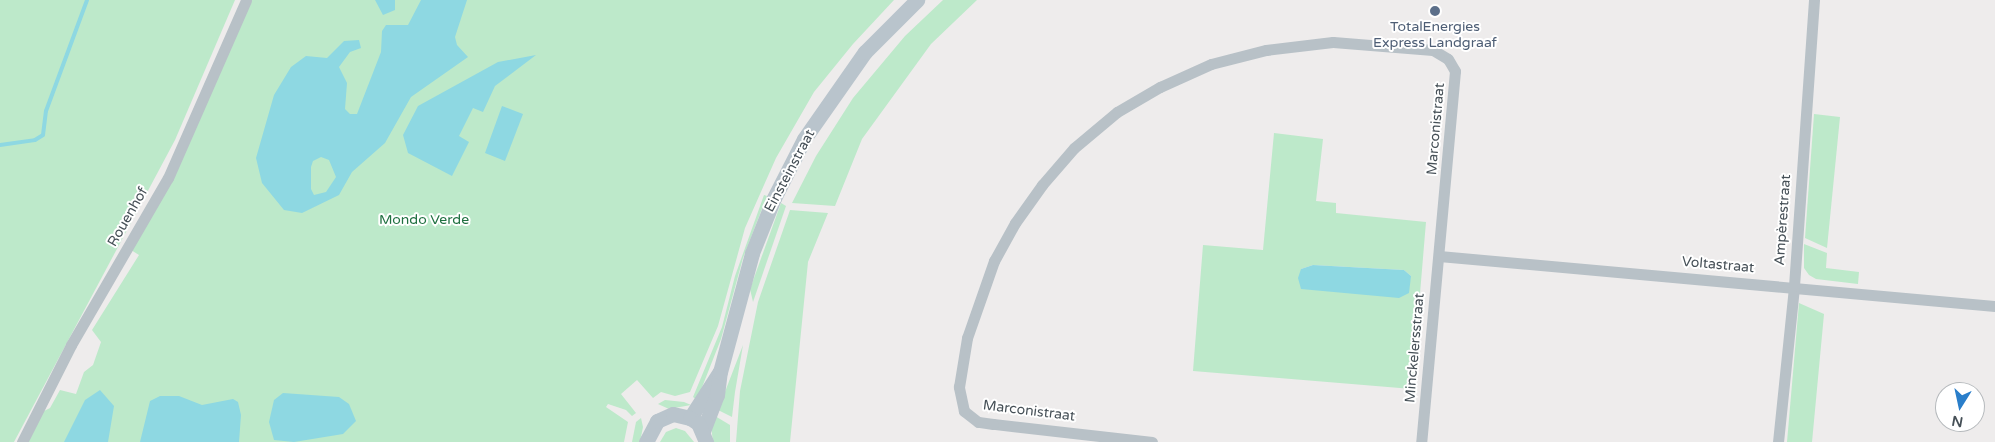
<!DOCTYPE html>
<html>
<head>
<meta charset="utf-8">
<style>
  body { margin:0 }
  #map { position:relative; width:1995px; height:442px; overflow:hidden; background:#eeecec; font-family:"Varela Round",sans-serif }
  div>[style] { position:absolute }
  .green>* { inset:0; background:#bde9ca }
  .water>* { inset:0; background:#8ed8e2 }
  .stream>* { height:4px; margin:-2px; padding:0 2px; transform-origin:2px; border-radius:2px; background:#8ed8e2 }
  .minor>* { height:11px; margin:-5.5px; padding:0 5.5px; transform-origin:5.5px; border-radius:5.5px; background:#b8c1c7 }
  .secondary>* { height:15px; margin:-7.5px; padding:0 7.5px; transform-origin:7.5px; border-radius:7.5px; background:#b9c4cc }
  .dots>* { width:14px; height:14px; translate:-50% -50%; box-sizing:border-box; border:2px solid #fff; border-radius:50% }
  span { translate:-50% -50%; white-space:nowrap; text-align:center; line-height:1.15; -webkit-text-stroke:4px #fff; paint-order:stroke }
  .service-label { font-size:14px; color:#4e5e75 }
  .street-label { font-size:14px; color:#465057 }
  .park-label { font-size:14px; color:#1f7040 }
  .north { position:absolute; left:1935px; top:382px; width:50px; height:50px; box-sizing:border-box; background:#fff; border:1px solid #b5b9bc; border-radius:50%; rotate:190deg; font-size:14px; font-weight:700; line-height:20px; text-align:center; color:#465057 }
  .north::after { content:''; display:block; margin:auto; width:18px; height:22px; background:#2a7eca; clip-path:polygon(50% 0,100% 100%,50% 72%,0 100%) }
</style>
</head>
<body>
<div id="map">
  <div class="green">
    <i style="clip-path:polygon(0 0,235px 0,175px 140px,14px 442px,0 442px)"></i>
    <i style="clip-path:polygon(250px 0,894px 0,853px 44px,814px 92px,776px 158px,745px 228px,718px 326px,690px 392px,675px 396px,661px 392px,653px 398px,637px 380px,621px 394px,636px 413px,632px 416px,626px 410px,608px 404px,606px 407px,628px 422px,624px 442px,25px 442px,40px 413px,50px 408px,60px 390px,76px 394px,84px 372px,93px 365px,101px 342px,92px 330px,139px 255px,131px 250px)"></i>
    <i style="clip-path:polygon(943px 0,977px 0,931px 44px,862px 139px,835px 206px,792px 203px,816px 156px,853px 98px,905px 36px)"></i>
    <i style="clip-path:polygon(1814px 114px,1840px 117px,1827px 248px,1805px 238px)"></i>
    <i style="clip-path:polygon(evenodd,1274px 133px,1323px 139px,1316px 201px,1336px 203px,1336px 213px,1426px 222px,1412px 389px,1193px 371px,1203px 245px,1263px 250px,1274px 133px,1313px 265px,1404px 270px,1411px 276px,1301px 269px,1313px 265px)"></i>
    <i style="clip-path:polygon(764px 195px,767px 196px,743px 258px,721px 339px,697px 400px,693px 397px,722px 327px,735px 276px)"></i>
    <i style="clip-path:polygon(781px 203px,786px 206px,753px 302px,750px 289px)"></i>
    <i style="clip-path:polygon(790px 210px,828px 213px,808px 262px,790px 442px,736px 442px,740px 391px,758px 302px)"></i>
    <i style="clip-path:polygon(1804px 244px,1827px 253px,1826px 268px,1859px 272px,1858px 284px,1816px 279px,1809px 275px,1804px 268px)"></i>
    <i style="clip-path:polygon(1799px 303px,1824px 314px,1812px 442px,1787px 442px)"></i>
    <i style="clip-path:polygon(743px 345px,735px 392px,732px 417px,718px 410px)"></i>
    <i style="clip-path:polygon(665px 400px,684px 402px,691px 405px,669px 409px,658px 404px)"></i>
    <i style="clip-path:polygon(715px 416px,730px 425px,730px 442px,713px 442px,711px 426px)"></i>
    <i style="clip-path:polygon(641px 418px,643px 427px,640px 442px,632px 442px,636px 422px)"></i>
    <i style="clip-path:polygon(676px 428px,685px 431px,694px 442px,660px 442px,666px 432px)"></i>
  </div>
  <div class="water">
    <i style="clip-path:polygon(375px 0,395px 0,395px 10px,383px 15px)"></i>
    <i style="clip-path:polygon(evenodd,421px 0,467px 0,455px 37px,457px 45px,468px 57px,411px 97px,385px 143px,352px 172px,339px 195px,302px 213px,284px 210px,262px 183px,256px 158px,274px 95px,291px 67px,306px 56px,327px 58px,344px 41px,359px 40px,361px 48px,350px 52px,339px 67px,347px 83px,345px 109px,350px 114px,357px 114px,381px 52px,382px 31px,386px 25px,408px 25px,421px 0,321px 157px,329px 160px,336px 177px,326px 192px,314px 195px,311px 189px,311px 167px,313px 161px,321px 157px)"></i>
    <i style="clip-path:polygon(536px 55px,495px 86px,483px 112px,473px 108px,459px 136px,469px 142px,452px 176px,408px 153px,403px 135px,418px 106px,498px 62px)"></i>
    <i style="clip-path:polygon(502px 106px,523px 114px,505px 161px,485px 153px)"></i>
    <i style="clip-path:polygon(1313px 265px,1404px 270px,1411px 276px,1409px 293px,1399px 298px,1301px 289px,1298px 278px,1301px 269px)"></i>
    <i style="clip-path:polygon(100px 390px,114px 406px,108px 442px,64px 442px,85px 400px)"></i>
    <i style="clip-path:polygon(283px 393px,339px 397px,349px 404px,356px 421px,343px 434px,294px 442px,274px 440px,269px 422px,274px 400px)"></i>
    <i style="clip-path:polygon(160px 396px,179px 396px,202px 405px,233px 399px,238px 402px,241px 415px,239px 442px,140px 442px,150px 401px)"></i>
  </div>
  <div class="stream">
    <i style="left:0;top:145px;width:35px;rotate:-8deg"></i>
    <i style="left:35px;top:140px;width:9px;rotate:-32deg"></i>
    <i style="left:43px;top:135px;width:24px;rotate:-83deg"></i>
    <i style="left:46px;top:111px;width:118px;rotate:-69.7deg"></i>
  </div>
  <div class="minor">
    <i style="left:1439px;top:256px;width:558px;rotate:5.14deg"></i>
    <i style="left:22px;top:442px;width:109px;rotate:-63.2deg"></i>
    <i style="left:71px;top:345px;width:193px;rotate:-59.9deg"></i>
    <i style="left:168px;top:178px;width:194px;rotate:-66.3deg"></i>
    <i style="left:1152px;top:442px;width:160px;rotate:-173.5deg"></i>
    <i style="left:993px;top:424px;width:15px;rotate:-172deg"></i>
    <i style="left:978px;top:422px;width:18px;rotate:-142deg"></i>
    <i style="left:964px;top:411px;width:25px;rotate:-102deg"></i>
    <i style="left:959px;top:387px;width:50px;rotate:-80.7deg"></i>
    <i style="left:967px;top:338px;width:82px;rotate:-70.7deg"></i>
    <i style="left:994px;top:261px;width:43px;rotate:-61.1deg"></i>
    <i style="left:1015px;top:223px;width:47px;rotate:-54.6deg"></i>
    <i style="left:1042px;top:185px;width:49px;rotate:-49.1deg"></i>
    <i style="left:1074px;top:148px;width:56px;rotate:-39.9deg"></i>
    <i style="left:1117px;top:112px;width:50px;rotate:-30.2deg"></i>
    <i style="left:1160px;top:87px;width:56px;rotate:-24.3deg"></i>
    <i style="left:1211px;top:64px;width:57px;rotate:-14.3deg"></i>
    <i style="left:1266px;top:50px;width:67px;rotate:-6.8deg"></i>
    <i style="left:1333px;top:42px;width:100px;rotate:4.6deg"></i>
    <i style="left:1433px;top:50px;width:17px;rotate:31deg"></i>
    <i style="left:1448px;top:59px;width:14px;rotate:60deg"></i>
    <i style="left:1455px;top:71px;width:373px;rotate:95.2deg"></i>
    <i style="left:1778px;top:442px;width:157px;rotate:-84.1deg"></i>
    <i style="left:1794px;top:286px;width:287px;rotate:-86deg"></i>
  </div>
  <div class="secondary">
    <i style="left:690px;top:418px;width:54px;rotate:-57.2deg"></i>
    <i style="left:703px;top:431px;width:39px;rotate:-69deg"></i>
    <i style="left:717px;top:395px;width:23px;rotate:-83deg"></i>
    <i style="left:720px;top:372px;width:123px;rotate:-74.9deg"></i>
    <i style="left:752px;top:253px;width:59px;rotate:-68.2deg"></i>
    <i style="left:774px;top:198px;width:66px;rotate:-63deg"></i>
    <i style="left:804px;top:139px;width:106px;rotate:-55deg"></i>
    <i style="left:865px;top:52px;width:74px;rotate:-45deg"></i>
    <i style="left:646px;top:442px;width:24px;rotate:-62deg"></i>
    <i style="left:657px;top:421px;width:17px;rotate:-24deg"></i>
    <i style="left:673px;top:414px;width:17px;rotate:13deg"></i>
    <i style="left:690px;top:418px;width:9px;rotate:32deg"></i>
    <i style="left:698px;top:423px;width:21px;rotate:67deg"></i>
  </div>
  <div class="dots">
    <i style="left:1435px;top:11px;background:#5c6f8a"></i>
  </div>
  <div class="service-label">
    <span style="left:1435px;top:35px">TotalEnergies<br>Express Landgraaf</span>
  </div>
  <div class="street-label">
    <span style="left:1436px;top:129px;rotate:-85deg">Marconistraat</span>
    <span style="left:790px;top:171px;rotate:-62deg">Einsteinstraat</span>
    <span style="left:128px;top:217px;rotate:-60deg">Rouenhof</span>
    <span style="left:1783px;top:220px;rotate:-86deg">Ampèrestraat</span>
    <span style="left:1718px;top:265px;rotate:5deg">Voltastraat</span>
    <span style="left:1415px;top:348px;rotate:-85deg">Minckelersstraat</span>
    <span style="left:1029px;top:411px;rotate:7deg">Marconistraat</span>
  </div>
  <div class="park-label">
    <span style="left:424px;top:220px">Mondo Verde</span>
  </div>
  <div class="north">N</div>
</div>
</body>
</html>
